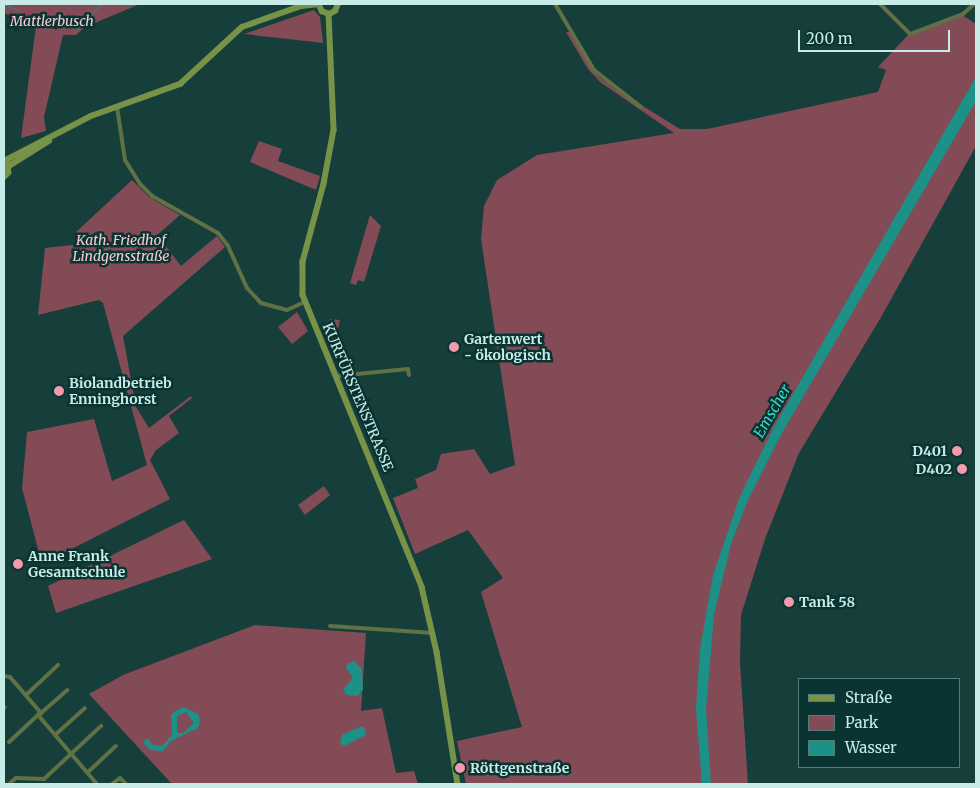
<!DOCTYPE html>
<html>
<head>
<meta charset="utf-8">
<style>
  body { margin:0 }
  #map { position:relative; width:980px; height:788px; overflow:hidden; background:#163f3b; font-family:Merriweather,serif }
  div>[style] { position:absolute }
  .green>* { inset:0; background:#824b56 }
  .water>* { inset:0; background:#1b9188 }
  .stream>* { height:1px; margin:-0.5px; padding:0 0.5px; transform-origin:0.5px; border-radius:0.5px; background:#1b9188 }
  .street>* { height:4px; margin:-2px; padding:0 2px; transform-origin:2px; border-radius:2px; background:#607245 }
  .secondary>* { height:5.5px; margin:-2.75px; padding:0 2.75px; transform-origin:2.75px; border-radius:2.75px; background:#769348 }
  .dots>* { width:14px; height:14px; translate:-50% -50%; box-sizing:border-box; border:2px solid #0a3431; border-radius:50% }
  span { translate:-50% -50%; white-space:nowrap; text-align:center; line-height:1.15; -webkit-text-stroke:5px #0a3431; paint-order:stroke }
  .park-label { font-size:14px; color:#f7cad2; font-style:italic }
  .poi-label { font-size:14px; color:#c7ebe7; font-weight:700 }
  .left { translate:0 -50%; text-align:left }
  .right { translate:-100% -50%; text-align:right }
  .street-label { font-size:14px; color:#c7ebe7 }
  .water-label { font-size:15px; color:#3ddacd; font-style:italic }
  .frame { position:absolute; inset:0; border:5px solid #c7ebe7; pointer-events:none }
  .legend { position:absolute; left:798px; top:678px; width:162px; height:90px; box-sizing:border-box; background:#0a3431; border:1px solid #567d7a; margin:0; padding:6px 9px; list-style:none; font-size:15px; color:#c7ebe7 }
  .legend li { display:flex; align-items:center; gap:10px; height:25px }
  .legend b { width:25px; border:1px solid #567d7a }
  .scale { position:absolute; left:798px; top:30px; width:152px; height:22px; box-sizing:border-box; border:2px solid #c7ebe7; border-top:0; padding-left:6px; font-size:15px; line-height:18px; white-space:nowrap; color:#c7ebe7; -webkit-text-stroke:4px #0a3431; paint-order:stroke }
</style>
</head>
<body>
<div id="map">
  <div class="green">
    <i style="clip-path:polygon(4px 4px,140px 4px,85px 27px,76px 35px,63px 35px,44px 117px,46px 131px,21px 138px,36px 26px,4px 13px)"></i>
    <i style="clip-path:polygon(314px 10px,320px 17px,323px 43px,244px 34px)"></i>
    <i style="clip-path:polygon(962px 15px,976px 24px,976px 146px,880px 319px,799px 453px,765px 539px,741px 615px,740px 663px,748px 784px,466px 784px,457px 741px,522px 727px,481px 592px,503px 578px,468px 530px,415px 554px,393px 498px,418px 488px,415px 479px,436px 470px,441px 454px,474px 449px,490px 474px,515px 465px,481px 239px,484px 206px,497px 180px,537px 155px,674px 133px,600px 82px,588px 69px,566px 32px,571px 32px,598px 76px,640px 108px,643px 106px,680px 129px,707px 129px,878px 92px,886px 70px,878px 67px,908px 35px)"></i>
    <i style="clip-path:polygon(259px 141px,282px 149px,278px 161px,320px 176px,316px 190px,250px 162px)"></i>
    <i style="clip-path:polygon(132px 180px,149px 197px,180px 215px,157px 235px,181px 266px,217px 236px,225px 247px,123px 336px,136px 407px,149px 428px,191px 396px,192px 398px,169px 416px,179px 433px,156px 450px,150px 460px,170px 499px,42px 564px,22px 488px,27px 432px,94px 419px,112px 481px,147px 465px,103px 303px,99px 300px,38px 315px,45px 248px,82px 244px,76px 232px)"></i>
    <i style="clip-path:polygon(370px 215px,381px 226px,364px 282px,358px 280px,356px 285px,350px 283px)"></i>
    <i style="clip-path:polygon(297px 312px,308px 331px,292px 344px,278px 327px)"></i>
    <i style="clip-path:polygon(330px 319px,340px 320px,335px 343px,330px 346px,324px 328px)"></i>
    <i style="clip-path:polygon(324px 486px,330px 495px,305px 515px,298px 505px)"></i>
    <i style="clip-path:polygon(184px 520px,212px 559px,56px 613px,48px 586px)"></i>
    <i style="clip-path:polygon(255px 625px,366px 633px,361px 711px,382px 708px,396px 773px,414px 771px,418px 784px,172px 784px,89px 694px,123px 675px)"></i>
  </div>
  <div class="water">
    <i style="clip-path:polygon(976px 77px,976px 101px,782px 433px,748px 500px,731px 544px,714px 614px,706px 709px,711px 784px,702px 784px,696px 709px,700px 649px,713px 575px,740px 496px,774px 427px)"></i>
    <i style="clip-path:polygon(354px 661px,362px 669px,363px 689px,358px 696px,347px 695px,343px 689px,353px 678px,346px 668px,347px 664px)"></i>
    <i style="clip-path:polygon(evenodd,183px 707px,198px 714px,200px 721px,198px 728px,171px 741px,163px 751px,150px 750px,143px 743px,147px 738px,153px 745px,162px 746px,172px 735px,171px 714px,183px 707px,186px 712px,194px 723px,183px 733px,177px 733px,177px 716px,186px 712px)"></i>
    <i style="clip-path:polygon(360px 727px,364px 727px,366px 735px,344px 746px,340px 743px,342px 735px)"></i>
  </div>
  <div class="stream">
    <i style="left:4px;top:4px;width:15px;rotate:23deg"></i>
    <i style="left:51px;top:24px;width:27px;rotate:8deg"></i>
    <i style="left:78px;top:28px;width:33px;rotate:-47deg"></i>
  </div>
  <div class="street">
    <i style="left:555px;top:4px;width:77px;rotate:59.4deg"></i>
    <i style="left:594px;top:70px;width:60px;rotate:38.2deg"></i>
    <i style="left:880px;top:4px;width:42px;rotate:45deg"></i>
    <i style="left:910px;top:34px;width:57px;rotate:-20.7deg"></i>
    <i style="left:963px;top:14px;width:15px;rotate:-42deg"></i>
    <i style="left:117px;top:107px;width:54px;rotate:81.4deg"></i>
    <i style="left:125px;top:160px;width:28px;rotate:58deg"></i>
    <i style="left:140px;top:184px;width:17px;rotate:45deg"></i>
    <i style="left:152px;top:196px;width:76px;rotate:29.3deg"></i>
    <i style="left:218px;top:233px;width:16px;rotate:52deg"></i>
    <i style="left:228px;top:246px;width:46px;rotate:65.7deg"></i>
    <i style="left:247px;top:288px;width:21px;rotate:47deg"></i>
    <i style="left:261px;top:303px;width:27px;rotate:15deg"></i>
    <i style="left:287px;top:310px;width:19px;rotate:-25deg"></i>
    <i style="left:337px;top:376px;width:71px;rotate:-5.6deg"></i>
    <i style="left:408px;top:369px;width:6px;rotate:81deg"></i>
    <i style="left:330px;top:626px;width:103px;rotate:3.9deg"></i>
    <i style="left:4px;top:676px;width:6px;rotate:9deg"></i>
    <i style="left:10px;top:677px;width:48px;rotate:49.3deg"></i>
    <i style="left:41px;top:713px;width:4px;rotate:146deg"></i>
    <i style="left:38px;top:715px;width:91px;rotate:49.5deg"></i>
    <i style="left:26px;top:695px;width:44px;rotate:-43.2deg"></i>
    <i style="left:4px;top:707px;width:1px;rotate:45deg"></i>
    <i style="left:41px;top:713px;width:35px;rotate:-41deg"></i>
    <i style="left:55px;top:735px;width:40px;rotate:-42deg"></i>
    <i style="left:9px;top:742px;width:40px;rotate:-43deg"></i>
    <i style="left:88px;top:772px;width:38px;rotate:-43deg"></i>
    <i style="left:9px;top:784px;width:9px;rotate:-41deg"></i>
    <i style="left:16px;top:778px;width:28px;rotate:2deg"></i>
    <i style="left:44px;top:779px;width:78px;rotate:-42.9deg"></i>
    <i style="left:112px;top:784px;width:10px;rotate:-37deg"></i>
    <i style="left:120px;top:778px;width:8px;rotate:45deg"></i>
  </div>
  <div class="secondary">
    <i style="left:319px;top:4px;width:8px;rotate:67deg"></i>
    <i style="left:322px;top:11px;width:8px;rotate:23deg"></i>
    <i style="left:329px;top:14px;width:7px;rotate:-27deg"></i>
    <i style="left:335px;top:11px;width:8px;rotate:-67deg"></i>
    <i style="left:329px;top:14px;width:116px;rotate:87.5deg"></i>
    <i style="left:334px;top:130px;width:55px;rotate:100.5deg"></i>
    <i style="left:324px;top:184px;width:81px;rotate:105.1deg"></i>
    <i style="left:303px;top:262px;width:33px;rotate:90deg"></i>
    <i style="left:303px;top:295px;width:315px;rotate:67.8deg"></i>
    <i style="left:422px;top:587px;width:67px;rotate:77deg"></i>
    <i style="left:437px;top:652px;width:134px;rotate:81deg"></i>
    <i style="left:6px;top:160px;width:96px;rotate:-27.4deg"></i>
    <i style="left:91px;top:116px;width:95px;rotate:-19.8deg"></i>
    <i style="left:180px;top:84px;width:84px;rotate:-42.6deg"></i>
    <i style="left:242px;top:27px;width:63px;rotate:-19.6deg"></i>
    <i style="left:301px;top:6px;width:18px;rotate:-6deg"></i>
    <i style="left:9px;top:166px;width:47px;rotate:-32deg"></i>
    <i style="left:4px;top:177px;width:6px;rotate:-45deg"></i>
    <i style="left:8px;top:173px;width:9px;rotate:-90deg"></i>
  </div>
  <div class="dots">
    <i style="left:454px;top:347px;background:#f39aac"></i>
    <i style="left:59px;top:391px;background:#f39aac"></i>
    <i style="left:957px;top:451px;background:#f39aac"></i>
    <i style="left:962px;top:469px;background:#f39aac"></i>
    <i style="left:18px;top:564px;background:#f39aac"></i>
    <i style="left:789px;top:602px;background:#f39aac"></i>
    <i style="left:460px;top:768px;background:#f39aac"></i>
  </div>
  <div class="park-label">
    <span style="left:52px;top:21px">Mattlerbusch</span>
    <span style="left:121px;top:248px">Kath. Friedhof<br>Lindgensstraße</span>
  </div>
  <div class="poi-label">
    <span class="left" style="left:464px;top:347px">Gartenwert<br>- ökologisch</span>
    <span class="left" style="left:69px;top:391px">Biolandbetrieb<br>Enninghorst</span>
    <span class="right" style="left:947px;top:451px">D401</span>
    <span class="right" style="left:952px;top:469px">D402</span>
    <span class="left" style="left:28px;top:564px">Anne Frank<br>Gesamtschule</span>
    <span class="left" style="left:799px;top:602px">Tank 58</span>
    <span class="left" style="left:470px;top:768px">Röttgenstraße</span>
  </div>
  <div class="street-label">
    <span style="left:358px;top:397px;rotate:67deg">KURFÜRSTENSTRASSE</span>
  </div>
  <div class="water-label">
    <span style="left:772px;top:411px;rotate:-60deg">Emscher</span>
  </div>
  <div class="frame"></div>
  <ul class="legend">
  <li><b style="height:6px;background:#769348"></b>Straße</li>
  <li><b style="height:14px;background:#824b56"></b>Park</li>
  <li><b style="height:14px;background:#1b9188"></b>Wasser</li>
  </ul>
  <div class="scale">200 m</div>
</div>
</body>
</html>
